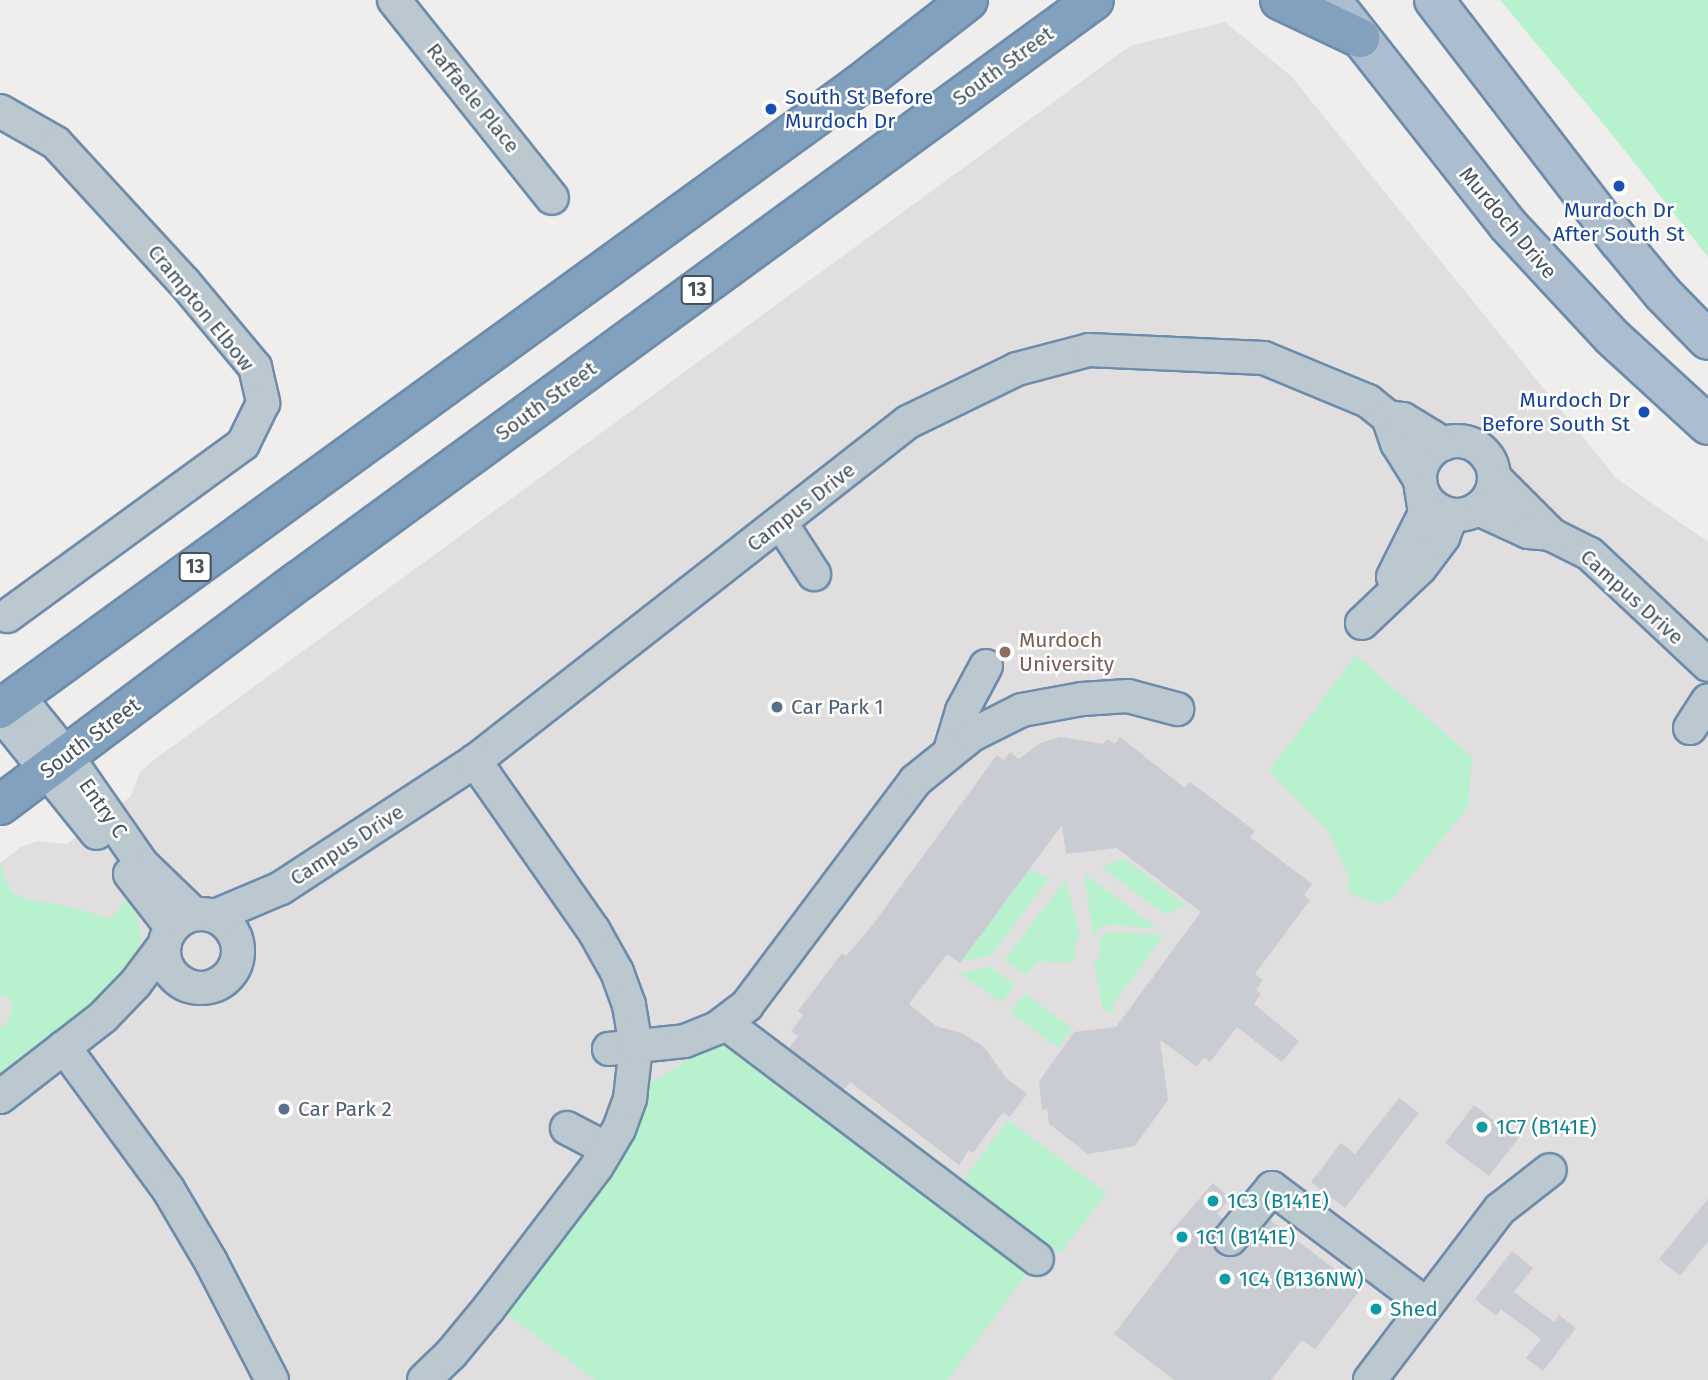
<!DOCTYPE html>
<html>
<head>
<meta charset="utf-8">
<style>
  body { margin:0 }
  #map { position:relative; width:1708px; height:1380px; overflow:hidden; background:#f0eded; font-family:"Fira Sans",sans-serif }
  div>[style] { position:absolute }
  .education>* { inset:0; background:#e1dedf }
  .green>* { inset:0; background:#b8f1cd }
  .building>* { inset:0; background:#c9ccd2 }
  .roads { filter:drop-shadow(2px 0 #6d8cab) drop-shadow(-2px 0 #6d8cab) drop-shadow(0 2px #6d8cab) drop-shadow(0 -2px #6d8cab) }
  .minor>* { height:32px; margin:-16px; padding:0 16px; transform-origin:16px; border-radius:16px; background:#bcc8d0 }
  .minor>.ring { margin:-16px; padding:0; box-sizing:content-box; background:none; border:32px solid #bcc8d0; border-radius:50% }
  .major>* { height:38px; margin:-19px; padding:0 19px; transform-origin:19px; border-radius:19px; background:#abbdce }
  .highway>* { height:38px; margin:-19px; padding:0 19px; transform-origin:19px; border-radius:19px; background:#82a1bf }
  .dots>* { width:19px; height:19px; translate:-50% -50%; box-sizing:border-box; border:4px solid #fff; border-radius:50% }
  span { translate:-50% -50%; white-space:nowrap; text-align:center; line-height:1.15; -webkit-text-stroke:5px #fff; paint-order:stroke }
  .shield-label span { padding:2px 5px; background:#fff; border:2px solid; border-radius:5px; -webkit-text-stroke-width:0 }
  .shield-label { font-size:19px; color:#44515b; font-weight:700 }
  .street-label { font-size:21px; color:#44515b }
  .transit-label { font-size:21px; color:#164399 }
  .left { translate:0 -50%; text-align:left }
  .right { translate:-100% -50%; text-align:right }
  .education-label { font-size:21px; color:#785e54 }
  .service-label { font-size:21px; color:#4e5e75 }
  .culture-label { font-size:21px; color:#0d838f }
</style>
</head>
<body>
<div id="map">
  <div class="education">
    <i style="clip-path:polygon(1225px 22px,1291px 76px,1616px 478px,1708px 542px,1708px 1380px,0 1380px,0 863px,21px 847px,38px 841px,67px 844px,131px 796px,140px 772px,151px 762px,1130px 46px)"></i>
  </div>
  <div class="green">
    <i style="clip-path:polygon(1500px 0,1708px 0,1708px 257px,1615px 138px)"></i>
    <i style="clip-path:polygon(1356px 655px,1472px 757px,1468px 808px,1391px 900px,1377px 904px,1348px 892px,1348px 874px,1328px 831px,1269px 771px)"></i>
    <i style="clip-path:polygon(1123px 858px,1187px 906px,1164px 914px,1102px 867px)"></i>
    <i style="clip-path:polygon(0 862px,11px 892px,28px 900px,72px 907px,111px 919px,124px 901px,131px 901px,139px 924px,141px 941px,126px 974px,104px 997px,0 1076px,0 1027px,6px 1025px,13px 1007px,9px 997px,0 995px)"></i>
    <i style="clip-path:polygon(1029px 870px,1049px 878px,990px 957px,962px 960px)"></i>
    <i style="clip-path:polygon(1084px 873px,1158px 929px,1114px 925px,1104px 926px,1093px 935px)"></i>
    <i style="clip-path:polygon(1066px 880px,1080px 937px,1075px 943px,1076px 957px,1068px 963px,1038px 961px,1025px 975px,1004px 960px)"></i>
    <i style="clip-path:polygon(1109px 932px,1164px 935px,1113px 1004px,1114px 1013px,1103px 1010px,1094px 962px,1100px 955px,1099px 940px)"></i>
    <i style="clip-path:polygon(991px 967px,1015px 985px,1001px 1002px,959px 973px)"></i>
    <i style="clip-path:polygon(1025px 993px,1072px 1029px,1058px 1048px,1010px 1012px)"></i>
    <i style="clip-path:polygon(724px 1038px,1032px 1267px,948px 1380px,595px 1380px,502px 1310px,630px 1141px,649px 1084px)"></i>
    <i style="clip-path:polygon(1008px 1120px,1107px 1193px,1060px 1254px,963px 1180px)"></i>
  </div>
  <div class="building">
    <i style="clip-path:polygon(1060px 737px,1103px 744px,1107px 739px,1115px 744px,1120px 737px,1185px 788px,1190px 782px,1255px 831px,1250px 837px,1312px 884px,1304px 895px,1310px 900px,1255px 974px,1263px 980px,1256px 990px,1261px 994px,1254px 1004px,1299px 1041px,1282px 1062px,1237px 1027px,1210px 1062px,1204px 1057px,1197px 1067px,1160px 1040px,1168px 1100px,1135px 1146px,1088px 1154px,1049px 1124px,1047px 1109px,1042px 1110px,1039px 1082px,1074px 1032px,1116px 1027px,1201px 912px,1117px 848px,1066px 854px,1062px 825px,960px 963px,947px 954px,909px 1004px,936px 1026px,962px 1033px,984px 1047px,1006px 1078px,1027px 1094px,1010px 1117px,1003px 1112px,973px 1153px,969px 1150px,959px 1165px,850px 1082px,844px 1090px,789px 1048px,798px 1036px,791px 1031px,803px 1015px,798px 1011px,842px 953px,846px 956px,871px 927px,997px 755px,1004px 760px,1010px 752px,1019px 759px,1040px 743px)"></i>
    <i style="clip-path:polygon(1399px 1098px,1419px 1113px,1345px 1208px,1311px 1182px,1341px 1143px,1355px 1154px)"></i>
    <i style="clip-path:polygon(1474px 1105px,1518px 1139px,1489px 1176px,1445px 1143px)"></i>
    <i style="clip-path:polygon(1213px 1183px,1230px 1198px,1217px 1214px,1223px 1219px,1212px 1235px,1213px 1246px,1219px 1254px,1228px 1257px,1237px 1256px,1270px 1220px,1361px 1289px,1315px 1349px,1302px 1340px,1271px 1380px,1174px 1380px,1114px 1334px,1183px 1244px,1169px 1234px)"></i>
    <i style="clip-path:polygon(1708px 1199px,1708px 1241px,1680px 1276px,1659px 1259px)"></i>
    <i style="clip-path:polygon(1512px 1251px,1533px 1268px,1514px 1292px,1554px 1322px,1559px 1315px,1576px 1328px,1543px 1371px,1526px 1358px,1541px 1339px,1501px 1309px,1496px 1316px,1475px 1299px)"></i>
  </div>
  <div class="roads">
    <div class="minor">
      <i style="left:394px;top:0;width:253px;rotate:51.4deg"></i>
      <i style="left:0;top:111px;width:64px;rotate:29.7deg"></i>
      <i style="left:56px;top:143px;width:189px;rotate:47.4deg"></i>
      <i style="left:184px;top:282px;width:111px;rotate:50.1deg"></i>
      <i style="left:255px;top:367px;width:37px;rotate:77deg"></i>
      <i style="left:263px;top:403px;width:46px;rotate:116deg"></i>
      <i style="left:243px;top:444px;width:292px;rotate:143.9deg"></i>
      <i style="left:1388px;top:417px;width:28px;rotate:71deg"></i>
      <i style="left:1397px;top:443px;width:44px;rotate:58.1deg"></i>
      <i class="ring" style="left:1420px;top:441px;width:42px;height:42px"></i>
      <i style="left:1495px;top:478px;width:81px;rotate:45deg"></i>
      <i style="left:1552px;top:535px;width:42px;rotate:26.6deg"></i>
      <i style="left:1590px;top:554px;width:162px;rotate:43.2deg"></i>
      <i style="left:1478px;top:509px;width:55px;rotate:24.7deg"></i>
      <i style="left:1528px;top:532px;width:22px;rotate:5deg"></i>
      <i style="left:781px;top:523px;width:61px;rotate:57.1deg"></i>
      <i style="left:1393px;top:577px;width:72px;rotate:-63.4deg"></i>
      <i style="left:1425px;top:513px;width:24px;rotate:-99deg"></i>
      <i style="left:1362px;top:623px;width:80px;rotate:-43.5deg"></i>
      <i style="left:1420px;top:568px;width:39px;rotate:-53deg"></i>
      <i style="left:1443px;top:537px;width:24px;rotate:-68deg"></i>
      <i style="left:18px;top:696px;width:76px;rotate:50.9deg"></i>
      <i style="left:66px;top:755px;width:133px;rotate:55.1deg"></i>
      <i style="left:142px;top:864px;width:72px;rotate:43.9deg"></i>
      <i style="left:0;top:713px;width:154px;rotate:51.1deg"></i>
      <i style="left:1690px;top:728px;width:33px;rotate:-57deg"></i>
      <i style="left:950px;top:751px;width:42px;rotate:-73.3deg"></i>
      <i style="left:962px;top:711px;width:51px;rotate:-61.9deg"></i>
      <i style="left:130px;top:874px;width:68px;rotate:52.1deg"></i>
      <i class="ring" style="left:164px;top:914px;width:42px;height:42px"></i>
      <i style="left:215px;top:916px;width:72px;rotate:-23deg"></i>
      <i style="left:281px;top:888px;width:232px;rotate:-33.2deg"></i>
      <i style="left:475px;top:761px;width:550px;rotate:-38.06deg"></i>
      <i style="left:908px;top:422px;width:121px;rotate:-25.9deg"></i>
      <i style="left:1017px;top:369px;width:74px;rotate:-14.8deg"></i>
      <i style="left:1089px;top:350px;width:175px;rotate:2.6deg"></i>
      <i style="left:1264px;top:358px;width:113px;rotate:22.5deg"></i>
      <i style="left:1368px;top:401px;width:26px;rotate:39deg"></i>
      <i style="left:1388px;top:417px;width:15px;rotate:8deg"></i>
      <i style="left:1403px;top:419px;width:48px;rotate:31.4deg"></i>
      <i style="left:725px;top:1023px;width:391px;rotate:37.1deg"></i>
      <i style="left:64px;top:1047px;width:176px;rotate:53.8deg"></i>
      <i style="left:168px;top:1189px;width:85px;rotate:59.5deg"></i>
      <i style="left:211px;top:1262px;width:133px;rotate:62.7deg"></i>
      <i style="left:609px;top:1049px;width:76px;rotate:-6deg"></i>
      <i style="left:685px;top:1041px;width:35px;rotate:-22deg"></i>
      <i style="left:717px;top:1028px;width:38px;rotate:-37deg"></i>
      <i style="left:747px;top:1005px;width:280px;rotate:-53.1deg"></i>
      <i style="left:915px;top:781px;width:73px;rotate:-38.9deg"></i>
      <i style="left:972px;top:735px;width:56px;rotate:-26.6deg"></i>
      <i style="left:1022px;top:710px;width:61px;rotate:-10.4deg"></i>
      <i style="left:1082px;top:699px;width:46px;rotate:-3.7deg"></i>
      <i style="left:1128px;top:696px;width:51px;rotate:14.9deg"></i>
      <i style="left:0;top:1097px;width:130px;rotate:-37.8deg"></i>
      <i style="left:103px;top:1017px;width:46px;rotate:-45.9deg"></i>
      <i style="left:135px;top:984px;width:50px;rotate:-53.1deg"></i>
      <i style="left:567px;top:1128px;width:45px;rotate:27.7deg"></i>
      <i style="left:1230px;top:1239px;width:66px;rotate:-50.5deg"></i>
      <i style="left:1272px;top:1188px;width:194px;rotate:37deg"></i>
      <i style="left:424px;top:1380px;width:37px;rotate:-44deg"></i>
      <i style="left:451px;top:1354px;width:60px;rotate:-50.4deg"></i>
      <i style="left:489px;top:1308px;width:178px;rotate:-52.7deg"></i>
      <i style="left:597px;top:1166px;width:43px;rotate:-59.3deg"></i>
      <i style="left:619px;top:1129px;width:33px;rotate:-70deg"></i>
      <i style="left:630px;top:1098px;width:51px;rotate:-83.3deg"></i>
      <i style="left:636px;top:1047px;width:43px;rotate:-99.5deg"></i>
      <i style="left:629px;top:1005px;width:35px;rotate:-110deg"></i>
      <i style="left:617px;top:972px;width:47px;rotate:-119.3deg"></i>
      <i style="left:594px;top:931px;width:208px;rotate:-125deg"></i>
      <i style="left:1370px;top:1380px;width:215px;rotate:-52.8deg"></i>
      <i style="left:1500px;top:1209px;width:63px;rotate:-38deg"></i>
    </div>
    <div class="major">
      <i style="left:1331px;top:0;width:286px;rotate:51.8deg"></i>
      <i style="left:1508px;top:225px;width:153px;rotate:47.1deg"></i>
      <i style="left:1612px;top:337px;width:130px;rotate:42.5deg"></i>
      <i style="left:1434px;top:0;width:305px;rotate:52.5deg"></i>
      <i style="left:1620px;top:242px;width:67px;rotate:50.4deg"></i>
      <i style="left:1663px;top:294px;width:64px;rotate:45.6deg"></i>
    </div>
    <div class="highway">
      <i style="left:1280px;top:0;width:89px;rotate:25.4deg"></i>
      <i style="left:0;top:709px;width:1062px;rotate:-36deg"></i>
      <i style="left:859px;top:85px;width:138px;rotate:-37.9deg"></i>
      <i style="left:0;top:805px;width:375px;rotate:-36.9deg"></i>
      <i style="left:300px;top:580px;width:983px;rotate:-36.15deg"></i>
    </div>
  </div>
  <div class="dots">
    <i style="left:771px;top:109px;background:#1a4fb4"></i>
    <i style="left:1619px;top:186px;background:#1a4fb4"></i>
    <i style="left:1644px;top:412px;background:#1a4fb4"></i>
    <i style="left:1005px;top:652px;background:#8d6e63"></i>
    <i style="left:777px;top:707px;background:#5c6f8a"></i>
    <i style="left:284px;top:1109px;background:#5c6f8a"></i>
    <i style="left:1482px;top:1127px;background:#0f9aa8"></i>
    <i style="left:1213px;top:1201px;background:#0f9aa8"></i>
    <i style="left:1182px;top:1237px;background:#0f9aa8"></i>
    <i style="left:1225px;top:1279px;background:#0f9aa8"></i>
    <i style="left:1376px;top:1309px;background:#0f9aa8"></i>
  </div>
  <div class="shield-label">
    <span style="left:697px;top:290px">13</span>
    <span style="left:195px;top:567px">13</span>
  </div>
  <div class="street-label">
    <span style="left:1003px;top:66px;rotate:-36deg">South Street</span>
    <span style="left:473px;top:98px;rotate:51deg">Raffaele Place</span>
    <span style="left:1508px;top:223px;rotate:50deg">Murdoch Drive</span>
    <span style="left:201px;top:308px;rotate:51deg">Crampton Elbow</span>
    <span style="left:546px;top:401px;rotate:-36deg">South Street</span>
    <span style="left:801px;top:507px;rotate:-38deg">Campus Drive</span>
    <span style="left:1632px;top:597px;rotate:42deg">Campus Drive</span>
    <span style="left:90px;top:738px;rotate:-37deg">South Street</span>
    <span style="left:103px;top:808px;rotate:55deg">Entry C</span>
    <span style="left:347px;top:845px;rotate:-33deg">Campus Drive</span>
  </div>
  <div class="transit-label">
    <span class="left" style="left:785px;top:109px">South St Before<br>Murdoch Dr</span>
    <span style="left:1619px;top:222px">Murdoch Dr<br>After South St</span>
    <span class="right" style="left:1630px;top:412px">Murdoch Dr<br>Before South St</span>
  </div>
  <div class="education-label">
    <span class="left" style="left:1019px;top:652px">Murdoch<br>University</span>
  </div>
  <div class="service-label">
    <span class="left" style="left:791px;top:707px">Car Park 1</span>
    <span class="left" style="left:298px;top:1109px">Car Park 2</span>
  </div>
  <div class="culture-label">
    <span class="left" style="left:1496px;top:1127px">1C7 (B141E)</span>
    <span class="left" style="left:1227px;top:1201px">1C3 (B141E)</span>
    <span class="left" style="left:1196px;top:1237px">1C1 (B141E)</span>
    <span class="left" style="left:1239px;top:1279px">1C4 (B136NW)</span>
    <span class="left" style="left:1390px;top:1309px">Shed</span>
  </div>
</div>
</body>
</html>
